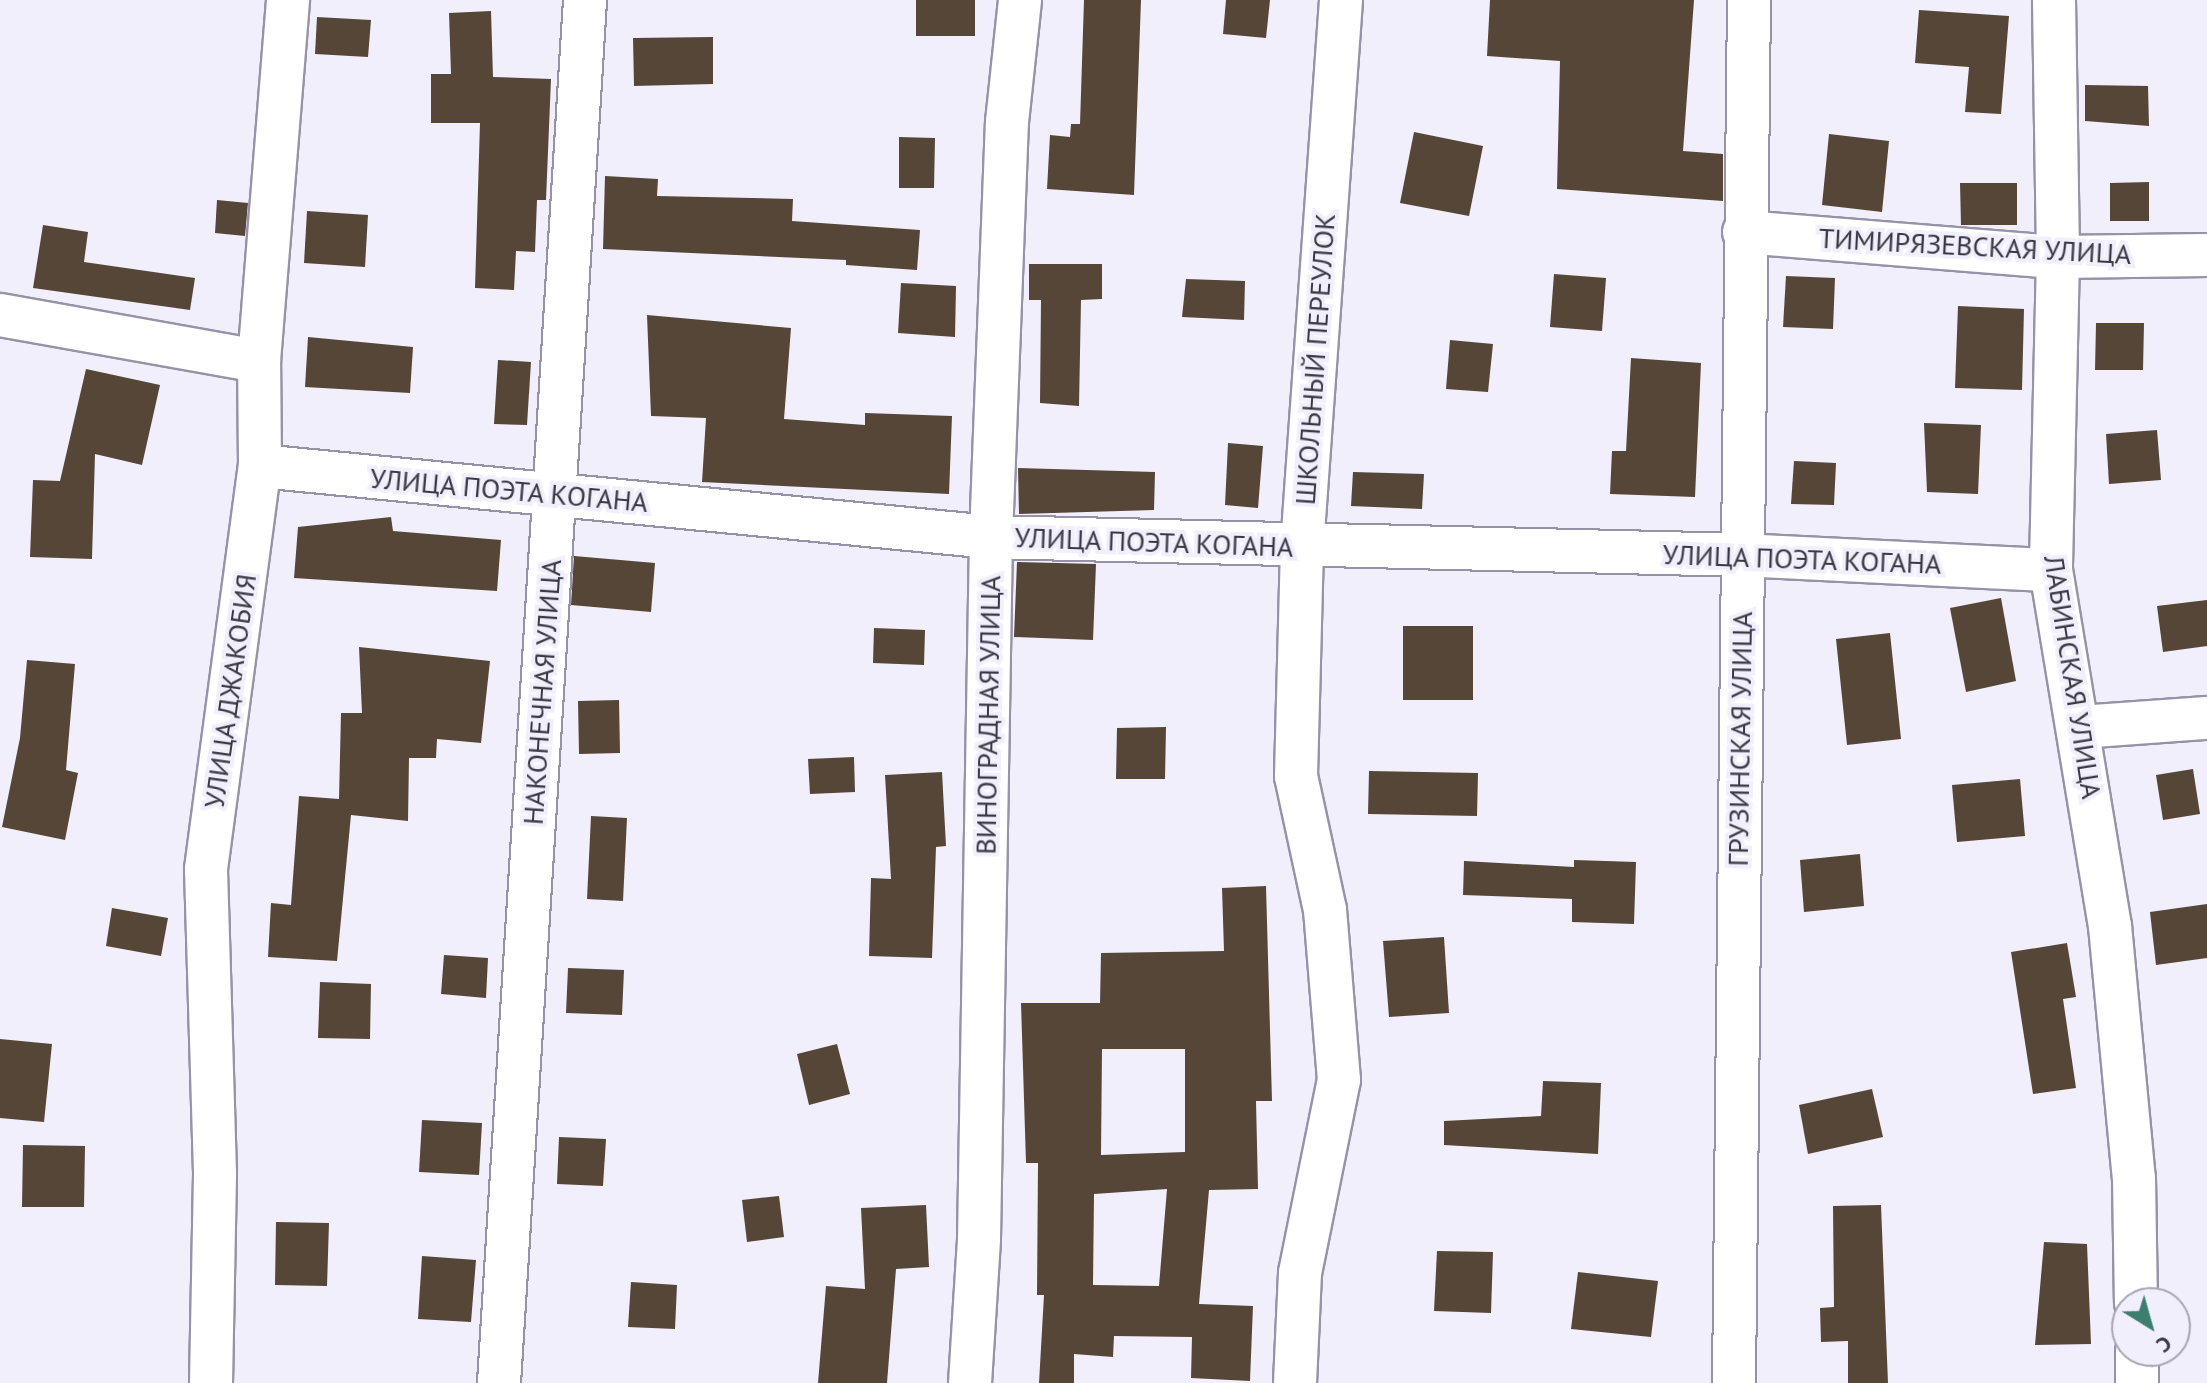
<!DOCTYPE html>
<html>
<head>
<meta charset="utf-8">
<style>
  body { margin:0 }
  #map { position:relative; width:2207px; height:1383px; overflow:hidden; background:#f1effc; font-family:"PT Sans",sans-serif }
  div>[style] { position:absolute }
  .building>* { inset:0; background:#554638 }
  .roads { filter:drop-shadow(2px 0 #9793a7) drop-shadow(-2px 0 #9793a7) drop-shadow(0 2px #9793a7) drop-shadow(0 -2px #9793a7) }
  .street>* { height:42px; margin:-21px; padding:0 21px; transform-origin:21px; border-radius:21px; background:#fff }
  span { translate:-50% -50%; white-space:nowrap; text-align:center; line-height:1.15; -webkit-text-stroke:8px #f1effc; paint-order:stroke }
  .street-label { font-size:28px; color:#3a3841 }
  .north { position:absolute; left:2111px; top:1287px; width:80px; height:80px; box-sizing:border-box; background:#f1effc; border:2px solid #a8a6b1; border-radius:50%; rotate:143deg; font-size:22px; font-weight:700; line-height:32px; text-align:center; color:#3a3841 }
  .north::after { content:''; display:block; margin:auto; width:28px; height:36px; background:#3c7e6f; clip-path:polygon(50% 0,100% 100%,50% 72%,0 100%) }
</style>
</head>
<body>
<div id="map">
  <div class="building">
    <i style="clip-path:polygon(916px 0,975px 0,975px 36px,916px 36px)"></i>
    <i style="clip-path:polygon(1084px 0,1141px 0,1134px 195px,1047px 189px,1050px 135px,1070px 137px,1071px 124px,1080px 124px)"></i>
    <i style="clip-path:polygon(1226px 0,1270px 0,1266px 38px,1223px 34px)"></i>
    <i style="clip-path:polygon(1490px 0,1694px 0,1683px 151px,1723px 154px,1723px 201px,1557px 189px,1560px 61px,1487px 56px)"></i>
    <i style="clip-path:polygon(1919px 10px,2009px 16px,2001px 114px,1965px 112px,1969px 67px,1915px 63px)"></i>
    <i style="clip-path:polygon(491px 11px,493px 77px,551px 79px,546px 200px,537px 200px,535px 252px,516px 251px,514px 290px,475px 288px,480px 123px,431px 123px,431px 74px,451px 74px,449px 13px)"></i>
    <i style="clip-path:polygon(317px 17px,371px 20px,368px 57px,315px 54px)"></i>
    <i style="clip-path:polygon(713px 37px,713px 84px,634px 86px,633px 38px)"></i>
    <i style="clip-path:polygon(2085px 85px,2148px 86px,2149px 126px,2085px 121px)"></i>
    <i style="clip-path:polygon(1414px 132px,1483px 146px,1469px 216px,1400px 203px)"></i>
    <i style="clip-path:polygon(1829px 134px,1889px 141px,1882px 212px,1822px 205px)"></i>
    <i style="clip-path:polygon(899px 137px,935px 138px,934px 188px,899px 188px)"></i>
    <i style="clip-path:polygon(605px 176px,658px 179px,657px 196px,793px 199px,792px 221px,920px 230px,917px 270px,846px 265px,846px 260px,603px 249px)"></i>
    <i style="clip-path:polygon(2149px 182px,2149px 221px,2110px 221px,2110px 183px)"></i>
    <i style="clip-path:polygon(1960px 183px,2017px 183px,2017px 225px,1961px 225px)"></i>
    <i style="clip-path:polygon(217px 200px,248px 203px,245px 236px,215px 233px)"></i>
    <i style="clip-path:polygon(307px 211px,368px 215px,365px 267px,304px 263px)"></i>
    <i style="clip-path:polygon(43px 225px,88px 232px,84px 262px,195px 278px,190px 310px,33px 288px)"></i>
    <i style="clip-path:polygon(1029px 264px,1102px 264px,1102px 299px,1081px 300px,1079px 406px,1040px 403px,1041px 300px,1029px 300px)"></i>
    <i style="clip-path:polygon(1554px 274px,1606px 278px,1602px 331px,1550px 327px)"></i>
    <i style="clip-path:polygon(1786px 276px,1835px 278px,1833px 329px,1783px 327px)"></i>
    <i style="clip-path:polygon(1186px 279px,1245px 281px,1244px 320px,1182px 317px)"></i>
    <i style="clip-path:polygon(901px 283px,956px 286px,955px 337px,898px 333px)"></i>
    <i style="clip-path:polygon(1958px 306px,2024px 309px,2022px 390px,1955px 388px)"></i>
    <i style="clip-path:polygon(647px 315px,791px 328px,784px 419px,865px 425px,865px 413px,952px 416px,949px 494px,702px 482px,706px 418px,651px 416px)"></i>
    <i style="clip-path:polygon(2096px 323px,2144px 323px,2143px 370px,2095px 370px)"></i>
    <i style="clip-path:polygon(308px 337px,413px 347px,410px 393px,305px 387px)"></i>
    <i style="clip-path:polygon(1450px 340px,1493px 344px,1488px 392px,1446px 389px)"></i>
    <i style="clip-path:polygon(1631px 358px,1701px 363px,1695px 497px,1610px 494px,1612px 451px,1626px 451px)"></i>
    <i style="clip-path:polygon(498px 360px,531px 362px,527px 425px,494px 424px)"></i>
    <i style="clip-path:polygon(86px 369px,160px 385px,142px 465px,95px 454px,92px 559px,30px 557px,33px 480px,60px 481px)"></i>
    <i style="clip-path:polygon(1924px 423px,1981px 425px,1978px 494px,1927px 492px)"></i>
    <i style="clip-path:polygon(2157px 430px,2161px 480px,2109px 484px,2106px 434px)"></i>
    <i style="clip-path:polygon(1228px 443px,1263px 446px,1258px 508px,1225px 505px)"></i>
    <i style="clip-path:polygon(1794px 461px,1836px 463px,1834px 505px,1791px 504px)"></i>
    <i style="clip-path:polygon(1018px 468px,1155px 472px,1154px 510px,1019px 514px)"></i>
    <i style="clip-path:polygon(1353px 472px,1424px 474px,1422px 509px,1351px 506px)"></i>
    <i style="clip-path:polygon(391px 517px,393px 531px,501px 540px,497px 591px,294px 578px,298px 527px)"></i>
    <i style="clip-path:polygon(574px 556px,655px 563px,651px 612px,571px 605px)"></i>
    <i style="clip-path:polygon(1017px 562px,1096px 564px,1093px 640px,1014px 637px)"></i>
    <i style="clip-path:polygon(2001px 598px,2016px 681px,1966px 692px,1950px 608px)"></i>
    <i style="clip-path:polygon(2207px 600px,2207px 646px,2163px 652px,2157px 606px)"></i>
    <i style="clip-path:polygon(1403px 626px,1473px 626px,1473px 700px,1403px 700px)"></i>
    <i style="clip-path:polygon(874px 628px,925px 630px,924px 665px,873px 663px)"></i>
    <i style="clip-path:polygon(1890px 633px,1901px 739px,1847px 745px,1836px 639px)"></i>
    <i style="clip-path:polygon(359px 647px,490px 661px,481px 743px,437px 739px,436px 758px,409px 758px,408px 821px,351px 815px,337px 961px,268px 957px,271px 903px,291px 905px,299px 796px,339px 799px,341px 713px,362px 713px)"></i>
    <i style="clip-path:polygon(27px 660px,75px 664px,66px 770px,78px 773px,65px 840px,2px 827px,20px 738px)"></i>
    <i style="clip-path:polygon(619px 700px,620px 753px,579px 754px,578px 701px)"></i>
    <i style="clip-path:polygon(1166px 727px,1165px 779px,1116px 779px,1117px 728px)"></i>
    <i style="clip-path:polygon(854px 757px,855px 792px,810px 794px,808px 759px)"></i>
    <i style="clip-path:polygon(2193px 769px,2200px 814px,2163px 820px,2156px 775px)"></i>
    <i style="clip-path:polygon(1369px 771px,1478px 773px,1477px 816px,1368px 814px)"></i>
    <i style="clip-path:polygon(942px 772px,946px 846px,936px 847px,932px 958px,869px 956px,871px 878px,891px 879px,885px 775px)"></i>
    <i style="clip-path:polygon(2020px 779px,2025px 836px,1957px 842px,1952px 785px)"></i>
    <i style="clip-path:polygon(591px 816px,627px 818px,623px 901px,587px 899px)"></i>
    <i style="clip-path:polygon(1860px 854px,1864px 906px,1804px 912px,1800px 860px)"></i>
    <i style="clip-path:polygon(1574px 860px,1636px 862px,1634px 924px,1572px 922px,1572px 899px,1463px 895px,1464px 861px,1574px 867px)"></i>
    <i style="clip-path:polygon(evenodd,1266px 886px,1272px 1101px,1256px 1101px,1258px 1189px,1209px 1190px,1199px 1304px,1253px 1306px,1250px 1381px,1191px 1378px,1192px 1337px,1114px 1336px,1113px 1357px,1074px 1354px,1074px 1383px,1039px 1383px,1044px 1295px,1037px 1295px,1038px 1163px,1026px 1163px,1021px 1003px,1100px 1003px,1101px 953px,1224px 951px,1222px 888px,1266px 886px,1102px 1049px,1185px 1049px,1185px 1152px,1101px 1155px,1102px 1049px,1266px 886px,1167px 1189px,1159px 1286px,1093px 1285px,1094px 1194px,1167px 1189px)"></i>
    <i style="clip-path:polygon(2207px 904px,2207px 958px,2156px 965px,2150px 912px)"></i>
    <i style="clip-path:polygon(112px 908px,168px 918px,161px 956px,106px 946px)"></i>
    <i style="clip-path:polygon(1444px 937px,1449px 1013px,1389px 1017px,1383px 941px)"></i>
    <i style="clip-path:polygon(2067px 943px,2076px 997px,2063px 999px,2076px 1088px,2033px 1094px,2011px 952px)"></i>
    <i style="clip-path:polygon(444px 955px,488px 958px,486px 998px,441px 994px)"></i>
    <i style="clip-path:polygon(568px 968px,624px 970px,622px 1015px,566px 1013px)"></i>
    <i style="clip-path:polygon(320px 982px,371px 984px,370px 1039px,318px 1038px)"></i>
    <i style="clip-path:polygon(0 1039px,52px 1044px,44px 1122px,0 1118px)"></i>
    <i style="clip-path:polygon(837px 1044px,850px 1094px,809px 1105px,797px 1054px)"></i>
    <i style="clip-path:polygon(1543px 1081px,1601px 1083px,1598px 1154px,1444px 1145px,1444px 1121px,1541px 1116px)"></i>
    <i style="clip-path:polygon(1872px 1089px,1883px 1137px,1808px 1154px,1799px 1105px)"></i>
    <i style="clip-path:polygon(422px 1120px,482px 1123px,479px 1175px,419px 1172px)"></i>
    <i style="clip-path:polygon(559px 1137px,606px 1139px,603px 1186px,557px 1184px)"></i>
    <i style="clip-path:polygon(23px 1145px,85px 1146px,84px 1207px,22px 1207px)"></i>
    <i style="clip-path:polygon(779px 1196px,784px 1237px,747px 1242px,742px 1200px)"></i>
    <i style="clip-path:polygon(926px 1205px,929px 1267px,896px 1269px,887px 1383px,818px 1383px,826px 1286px,865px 1289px,861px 1208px)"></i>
    <i style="clip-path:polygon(1881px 1205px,1888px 1383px,1848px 1383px,1848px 1341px,1821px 1342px,1820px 1308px,1834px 1307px,1833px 1206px)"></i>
    <i style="clip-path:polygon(276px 1222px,329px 1223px,327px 1286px,275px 1285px)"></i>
    <i style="clip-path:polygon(2044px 1242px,2087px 1244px,2091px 1344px,2035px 1345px)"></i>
    <i style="clip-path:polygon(1437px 1251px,1493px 1252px,1491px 1313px,1434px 1311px)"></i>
    <i style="clip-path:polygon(422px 1256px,476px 1260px,471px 1322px,418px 1319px)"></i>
    <i style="clip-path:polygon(1578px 1272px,1658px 1281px,1651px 1337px,1571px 1329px)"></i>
    <i style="clip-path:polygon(631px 1282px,677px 1285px,675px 1329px,628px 1327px)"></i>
  </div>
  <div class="roads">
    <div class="street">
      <i style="left:2054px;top:0;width:257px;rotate:89.1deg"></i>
      <i style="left:2058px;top:257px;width:313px;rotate:91.3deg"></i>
      <i style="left:2051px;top:570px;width:361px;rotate:80.6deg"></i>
      <i style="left:2110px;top:926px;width:253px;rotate:84.6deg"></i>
      <i style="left:2134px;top:1178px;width:125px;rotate:89.1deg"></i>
      <i style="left:1744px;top:232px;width:315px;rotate:4.6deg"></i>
      <i style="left:2058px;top:257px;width:149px;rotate:-0.8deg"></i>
      <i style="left:0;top:315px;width:263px;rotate:10.1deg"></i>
      <i style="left:260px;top:466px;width:734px;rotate:5.55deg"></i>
      <i style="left:991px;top:537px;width:750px;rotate:1.37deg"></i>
      <i style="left:1741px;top:555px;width:310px;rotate:2.8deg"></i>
      <i style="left:2080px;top:727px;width:127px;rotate:-4.1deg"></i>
      <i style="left:2137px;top:1351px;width:32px;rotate:90deg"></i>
      <i style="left:211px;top:1383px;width:210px;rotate:-88.9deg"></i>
      <i style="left:215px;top:1173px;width:304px;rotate:-91.7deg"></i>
      <i style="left:206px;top:869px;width:407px;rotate:-82.4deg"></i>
      <i style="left:260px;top:466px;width:105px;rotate:-90.5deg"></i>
      <i style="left:259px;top:361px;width:362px;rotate:-85.4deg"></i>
      <i style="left:499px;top:1383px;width:1386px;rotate:-86.44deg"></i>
      <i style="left:970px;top:1383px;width:144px;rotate:-86.4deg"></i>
      <i style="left:979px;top:1239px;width:702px;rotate:-89.02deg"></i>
      <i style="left:991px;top:537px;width:415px;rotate:-87.8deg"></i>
      <i style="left:1007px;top:122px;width:123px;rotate:-83.9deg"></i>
      <i style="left:1295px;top:1383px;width:110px;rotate:-87.4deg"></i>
      <i style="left:1300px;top:1273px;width:197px;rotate:-78.6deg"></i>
      <i style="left:1339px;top:1080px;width:171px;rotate:-94.7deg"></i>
      <i style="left:1325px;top:910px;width:137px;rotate:-102.2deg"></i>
      <i style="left:1296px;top:776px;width:229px;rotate:-88.5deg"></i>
      <i style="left:1302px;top:547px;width:548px;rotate:-85.92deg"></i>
      <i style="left:1734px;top:1383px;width:1383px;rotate:-89.38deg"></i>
    </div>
  </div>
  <div class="street-label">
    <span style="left:1975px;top:246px;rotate:3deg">ТИМИРЯЗЕВСКАЯ УЛИЦА</span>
    <span style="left:1315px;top:359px;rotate:-86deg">ШКОЛЬНЫЙ ПЕРЕУЛОК</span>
    <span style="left:509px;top:490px;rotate:5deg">УЛИЦА ПОЭТА КОГАНА</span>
    <span style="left:1154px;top:542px;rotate:2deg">УЛИЦА ПОЭТА КОГАНА</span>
    <span style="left:1802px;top:559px;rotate:2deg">УЛИЦА ПОЭТА КОГАНА</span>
    <span style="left:2073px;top:677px;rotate:81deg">ЛАБИНСКАЯ УЛИЦА</span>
    <span style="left:230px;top:691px;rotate:-82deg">УЛИЦА ДЖАКОБИЯ</span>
    <span style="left:542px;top:692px;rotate:-86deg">НАКОНЕЧНАЯ УЛИЦА</span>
    <span style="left:988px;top:715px;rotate:-89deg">ВИНОГРАДНАЯ УЛИЦА</span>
    <span style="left:1740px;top:739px;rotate:-89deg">ГРУЗИНСКАЯ УЛИЦА</span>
  </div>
  <div class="north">С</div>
</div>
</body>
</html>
